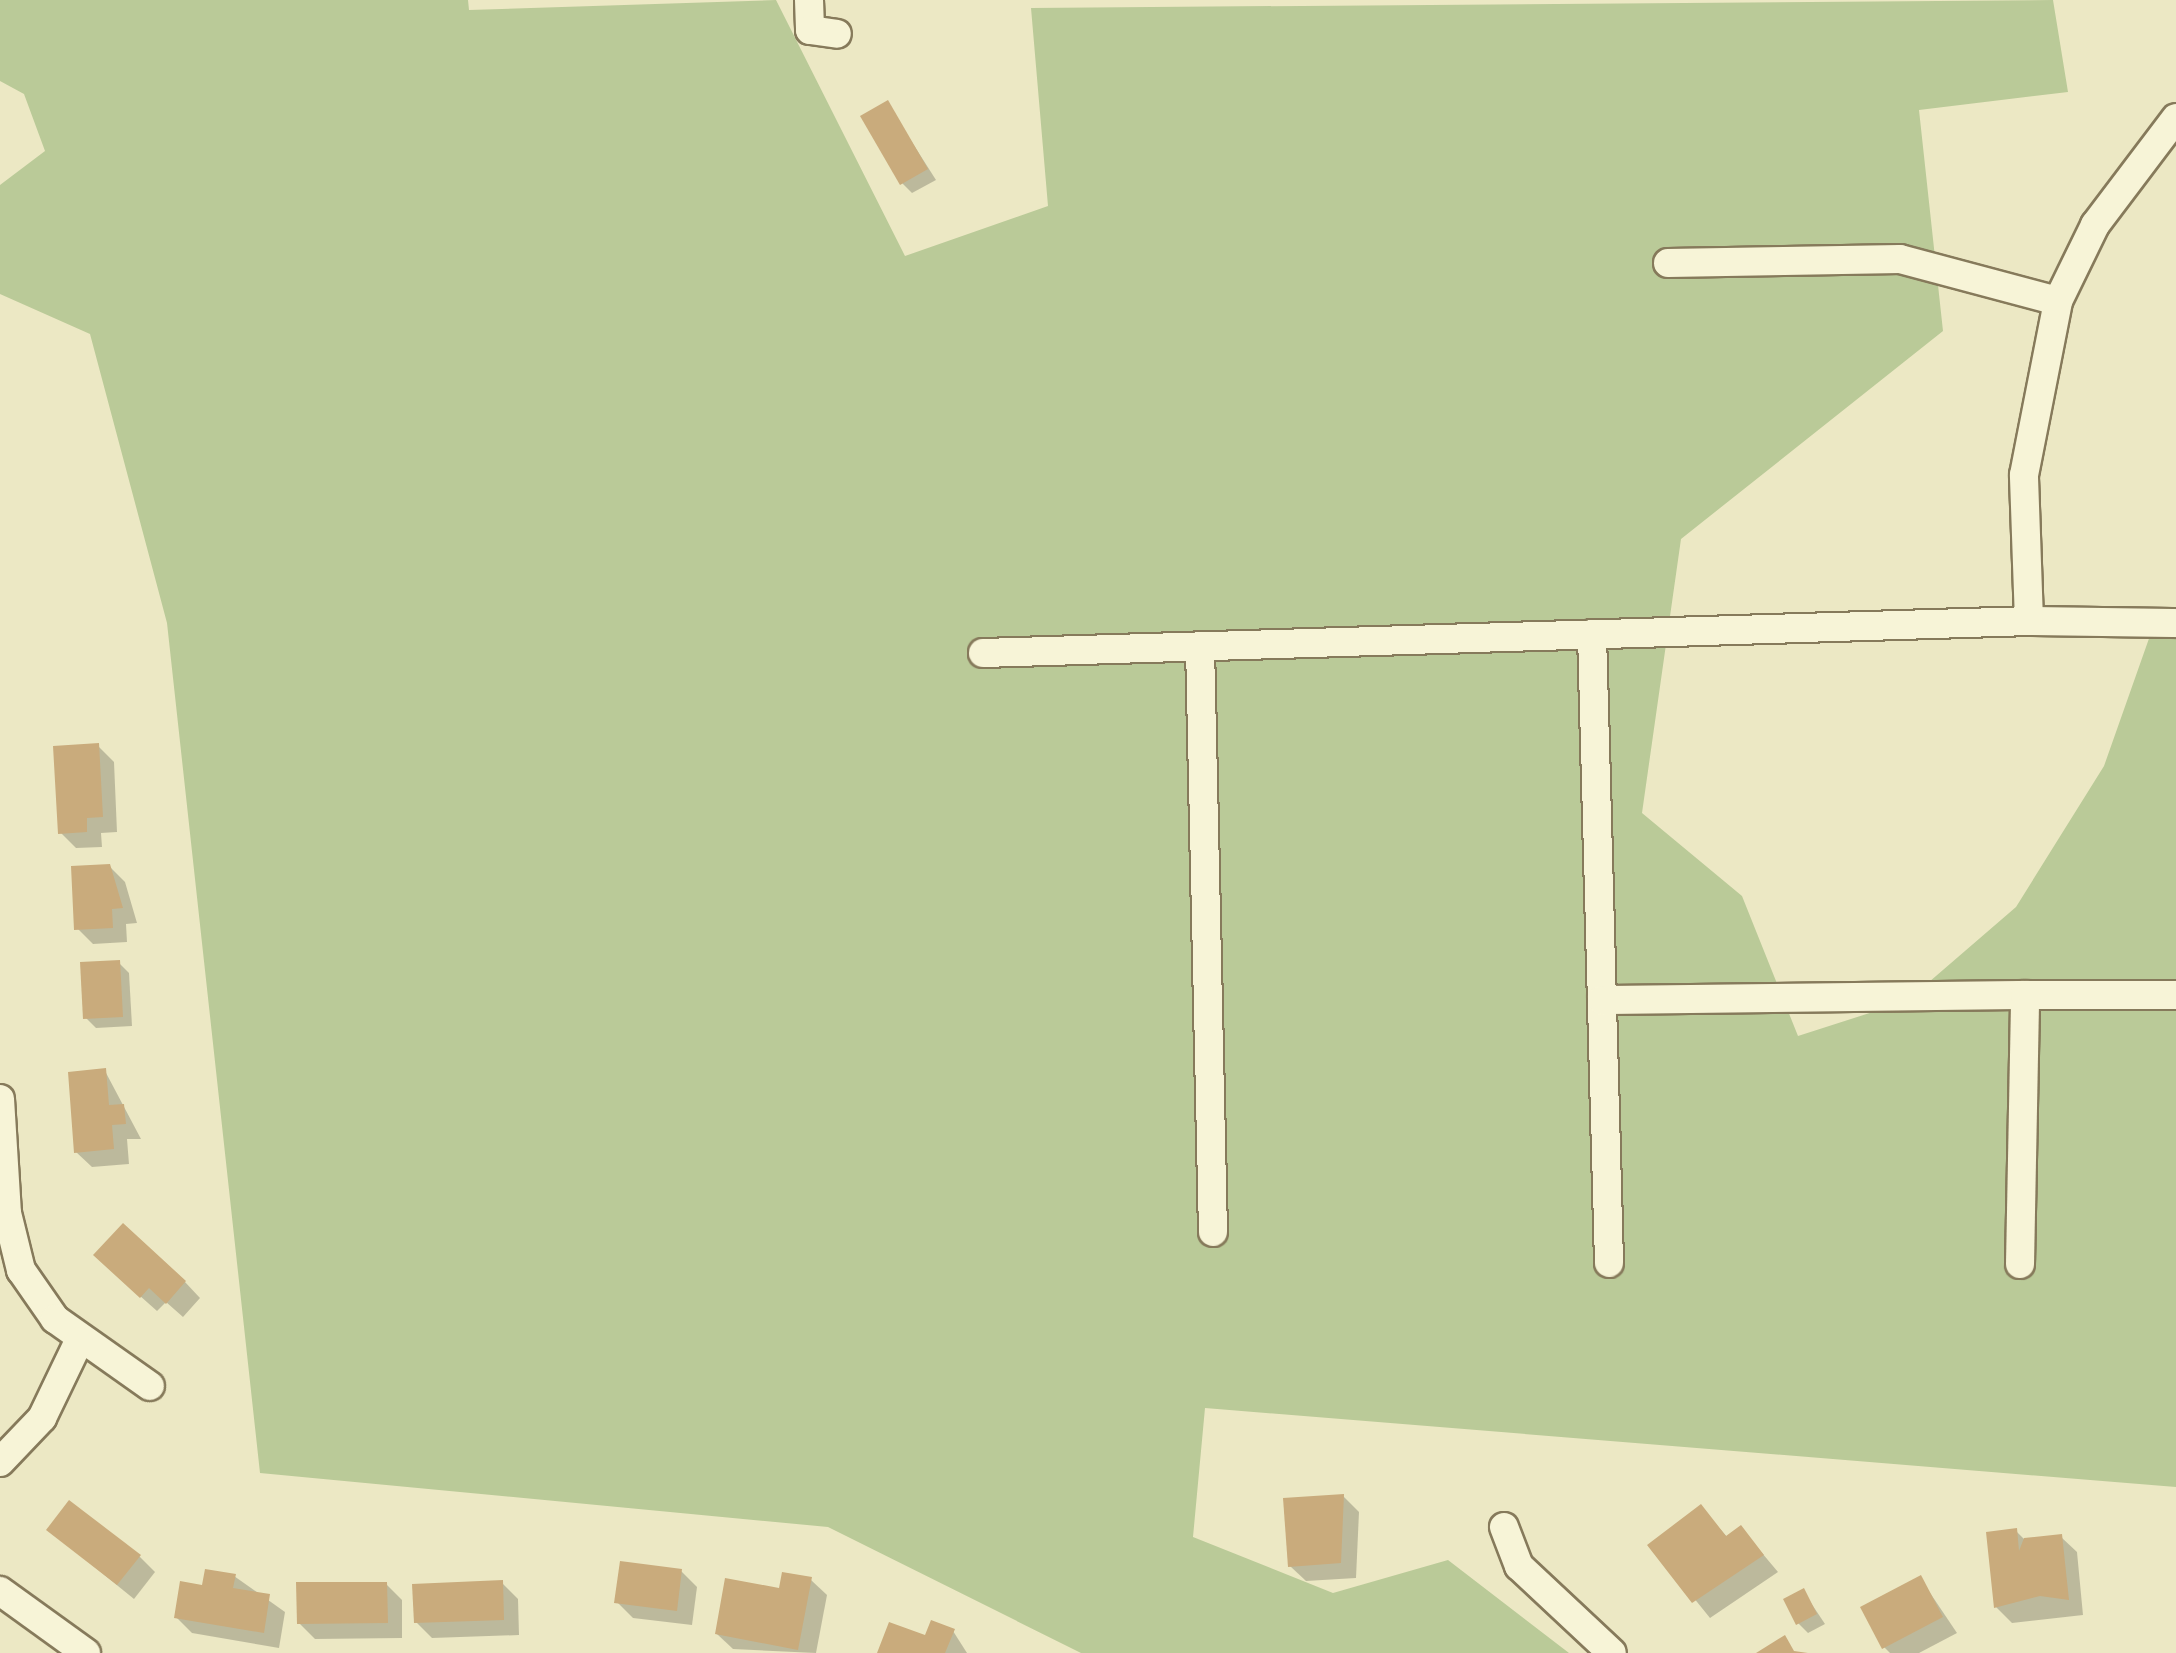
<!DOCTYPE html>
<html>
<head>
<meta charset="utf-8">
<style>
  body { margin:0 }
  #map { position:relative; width:2176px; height:1653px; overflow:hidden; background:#ece8c4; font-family:Merriweather,serif }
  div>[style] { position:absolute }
  .green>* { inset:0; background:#baca98 }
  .shadow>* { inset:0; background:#0003 }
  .building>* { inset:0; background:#c9ab7c }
  .roads { filter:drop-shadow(2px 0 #867a5b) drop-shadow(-2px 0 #867a5b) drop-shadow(0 2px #867a5b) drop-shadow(0 -2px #867a5b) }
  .street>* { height:28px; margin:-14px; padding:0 14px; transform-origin:14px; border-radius:14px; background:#f7f4d7 }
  span { translate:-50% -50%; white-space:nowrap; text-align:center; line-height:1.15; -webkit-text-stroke:9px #f4f1d3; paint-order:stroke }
</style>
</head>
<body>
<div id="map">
  <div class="green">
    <i style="clip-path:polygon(0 0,468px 0,469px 10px,776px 0,905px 256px,1048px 206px,1031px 8px,2053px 0,2068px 92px,1919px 110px,1943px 331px,1681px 539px,1642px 813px,1742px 896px,1798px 1036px,1907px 1001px,2016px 907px,2104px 766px,2152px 630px,2176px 630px,2176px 1487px,1205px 1408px,1193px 1537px,1333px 1593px,1448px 1560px,1569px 1653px,1081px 1653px,828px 1527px,260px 1473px,167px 623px,90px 334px,0 294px,0 185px,45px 151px,24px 94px,0 81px)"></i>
  </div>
  <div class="shadow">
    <i style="clip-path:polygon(887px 103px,936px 180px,912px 193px,902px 183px)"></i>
    <i style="clip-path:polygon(98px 746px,114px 762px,117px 832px,101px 833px,102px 847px,76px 848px,60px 832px)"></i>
    <i style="clip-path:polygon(109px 866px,125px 882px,137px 923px,126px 924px,127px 942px,93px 944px,77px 928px)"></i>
    <i style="clip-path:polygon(119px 963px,129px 973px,132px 1026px,96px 1028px,86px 1018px)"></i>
    <i style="clip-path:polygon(105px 1071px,141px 1139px,127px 1139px,129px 1164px,92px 1167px,76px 1152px)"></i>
    <i style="clip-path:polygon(112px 1271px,185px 1282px,200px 1298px,183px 1317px,166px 1302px,157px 1311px)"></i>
    <i style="clip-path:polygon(1343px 1496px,1359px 1512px,1356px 1578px,1306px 1581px,1290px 1566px)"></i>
    <i style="clip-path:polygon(1701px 1507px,1728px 1538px,1741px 1528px,1778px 1572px,1710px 1618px,1651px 1545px)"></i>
    <i style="clip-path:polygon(49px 1530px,139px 1556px,155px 1572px,134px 1599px)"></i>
    <i style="clip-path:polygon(2016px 1531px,2025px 1540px,2061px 1537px,2077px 1552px,2083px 1615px,2012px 1623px,1996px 1607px)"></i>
    <i style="clip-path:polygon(681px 1571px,697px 1587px,692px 1625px,633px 1618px,617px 1602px)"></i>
    <i style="clip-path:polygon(234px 1576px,285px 1612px,279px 1648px,192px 1633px,176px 1617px,204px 1588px)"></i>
    <i style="clip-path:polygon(1920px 1578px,1957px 1633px,1919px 1653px,1890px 1653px,1884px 1647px)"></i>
    <i style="clip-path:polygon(811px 1580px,827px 1595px,816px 1653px,733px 1649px,717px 1634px)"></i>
    <i style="clip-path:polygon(502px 1583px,518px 1599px,519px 1635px,432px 1638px,416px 1622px)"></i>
    <i style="clip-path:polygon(386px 1584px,402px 1600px,402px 1638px,315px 1639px,299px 1623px)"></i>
    <i style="clip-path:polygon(1803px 1591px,1825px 1624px,1808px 1633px,1798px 1623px)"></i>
    <i style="clip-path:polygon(953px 1631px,967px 1653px,880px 1653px,927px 1638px)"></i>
  </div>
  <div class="building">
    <i style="clip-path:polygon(888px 100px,928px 169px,900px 185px,860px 116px)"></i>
    <i style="clip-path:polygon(99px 743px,103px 817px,87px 818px,87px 832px,58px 834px,53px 746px)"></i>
    <i style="clip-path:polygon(110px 864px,123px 908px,112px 909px,113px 928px,74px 930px,71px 866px)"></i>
    <i style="clip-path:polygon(120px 960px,123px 1017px,83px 1019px,80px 962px)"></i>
    <i style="clip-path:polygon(106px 1068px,109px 1105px,124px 1104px,126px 1124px,112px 1125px,114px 1149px,74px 1153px,68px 1072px)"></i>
    <i style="clip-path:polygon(123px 1223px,186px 1281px,166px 1304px,149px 1288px,140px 1298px,93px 1255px)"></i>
    <i style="clip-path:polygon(1344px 1494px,1341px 1563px,1288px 1567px,1283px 1498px)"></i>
    <i style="clip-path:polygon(69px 1500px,141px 1555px,117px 1585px,46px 1530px)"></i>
    <i style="clip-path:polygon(1701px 1504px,1726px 1536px,1741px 1525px,1764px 1555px,1692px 1603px,1647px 1545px)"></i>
    <i style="clip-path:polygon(2017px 1528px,2019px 1551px,2024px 1538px,2062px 1534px,2069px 1600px,2040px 1596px,1994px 1608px,1986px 1532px)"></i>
    <i style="clip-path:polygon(620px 1561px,682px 1569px,677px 1611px,614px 1603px)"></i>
    <i style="clip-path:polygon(205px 1569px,236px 1574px,233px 1588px,270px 1594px,264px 1633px,174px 1618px,180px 1581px,202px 1585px)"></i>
    <i style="clip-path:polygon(782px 1572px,812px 1577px,798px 1650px,715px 1634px,725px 1578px,779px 1588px)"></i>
    <i style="clip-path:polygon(1921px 1575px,1943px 1617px,1882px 1649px,1860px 1607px)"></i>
    <i style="clip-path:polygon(503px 1580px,504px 1620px,414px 1623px,412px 1584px)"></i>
    <i style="clip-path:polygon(296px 1582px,387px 1582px,388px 1623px,297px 1624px)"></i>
    <i style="clip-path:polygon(1804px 1588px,1817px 1614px,1796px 1625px,1783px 1599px)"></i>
    <i style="clip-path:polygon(931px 1620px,955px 1629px,945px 1653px,877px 1653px,889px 1622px,925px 1635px)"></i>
    <i style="clip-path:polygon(1785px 1635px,1794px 1651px,1808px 1653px,1756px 1653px)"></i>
  </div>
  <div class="roads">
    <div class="street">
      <i style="left:809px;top:0;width:30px;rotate:88deg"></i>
      <i style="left:810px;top:30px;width:27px;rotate:8deg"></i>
      <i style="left:1668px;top:263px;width:232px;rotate:-1deg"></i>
      <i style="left:1900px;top:259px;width:163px;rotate:14.9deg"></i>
      <i style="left:2029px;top:621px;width:147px;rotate:0.8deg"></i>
      <i style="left:1592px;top:634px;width:629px;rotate:88.45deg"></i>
      <i style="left:1200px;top:646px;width:586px;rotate:88.73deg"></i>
      <i style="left:983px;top:653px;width:1046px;rotate:-1.75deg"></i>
      <i style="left:2029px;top:621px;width:146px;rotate:-92deg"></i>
      <i style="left:2024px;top:475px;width:177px;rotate:-78.9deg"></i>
      <i style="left:2058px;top:301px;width:85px;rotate:-64deg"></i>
      <i style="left:2095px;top:225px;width:134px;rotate:-52.9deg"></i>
      <i style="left:1602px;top:1000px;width:423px;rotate:-0.7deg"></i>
      <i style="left:0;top:1099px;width:114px;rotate:86.5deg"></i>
      <i style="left:7px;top:1213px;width:59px;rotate:76.2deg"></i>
      <i style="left:21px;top:1270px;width:60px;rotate:55.2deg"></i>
      <i style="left:55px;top:1319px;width:116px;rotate:35.2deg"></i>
      <i style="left:2020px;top:1264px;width:269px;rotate:-88.9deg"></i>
      <i style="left:2025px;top:995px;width:151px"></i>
      <i style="left:0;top:1462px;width:61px;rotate:-46.3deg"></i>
      <i style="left:42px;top:1418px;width:85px;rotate:-64.3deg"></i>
      <i style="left:1504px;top:1527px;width:42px;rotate:69deg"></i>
      <i style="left:1519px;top:1566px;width:127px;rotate:43.1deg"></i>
      <i style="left:0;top:1591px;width:106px;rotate:35.8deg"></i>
    </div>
  </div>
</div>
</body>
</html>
